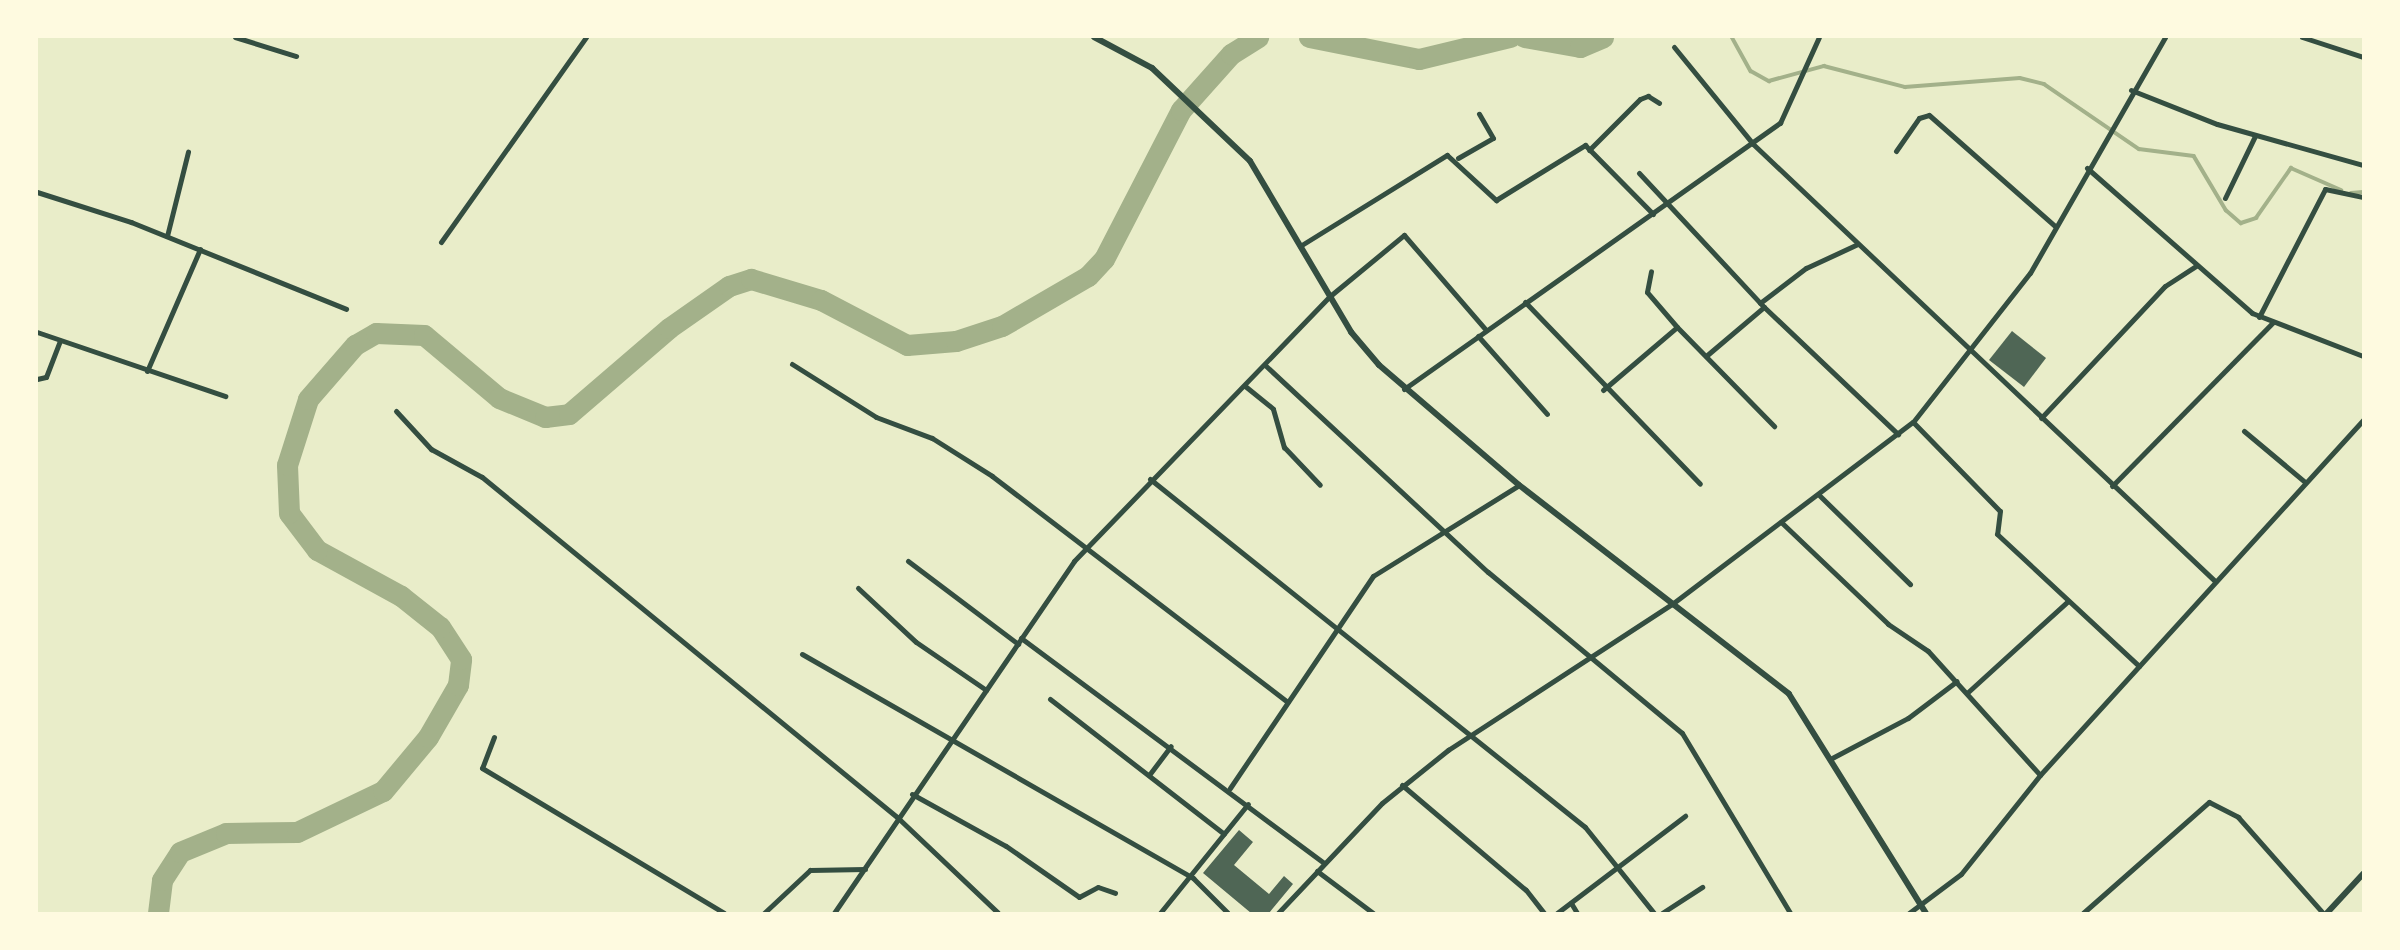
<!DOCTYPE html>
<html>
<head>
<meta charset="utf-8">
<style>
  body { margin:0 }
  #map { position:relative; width:2400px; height:950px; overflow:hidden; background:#e9edc9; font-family:"Nunito Sans",sans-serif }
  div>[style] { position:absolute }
  .stream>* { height:3.5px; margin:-1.75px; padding:0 1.75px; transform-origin:1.75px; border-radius:1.75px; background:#a3b18a }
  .river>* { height:21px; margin:-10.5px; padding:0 10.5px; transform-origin:10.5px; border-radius:10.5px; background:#a3b18a }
  .building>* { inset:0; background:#4f6655 }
  .minor>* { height:5px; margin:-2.5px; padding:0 2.5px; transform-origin:2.5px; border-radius:2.5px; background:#344e41 }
  .tertiary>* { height:6px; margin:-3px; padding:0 3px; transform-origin:3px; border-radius:3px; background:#344e41 }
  span { translate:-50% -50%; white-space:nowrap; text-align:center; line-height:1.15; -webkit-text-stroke:5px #fefae0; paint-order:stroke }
  .frame { position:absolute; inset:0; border:38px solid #fefae0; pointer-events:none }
</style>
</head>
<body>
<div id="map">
  <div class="stream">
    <i style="left:1732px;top:37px;width:39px;rotate:61deg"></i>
    <i style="left:1751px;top:71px;width:21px;rotate:29deg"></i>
    <i style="left:1769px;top:81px;width:57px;rotate:-15.3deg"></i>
    <i style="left:1824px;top:66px;width:84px;rotate:14.5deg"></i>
    <i style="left:1905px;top:87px;width:115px;rotate:-4.5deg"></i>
    <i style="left:2020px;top:78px;width:25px;rotate:14deg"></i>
    <i style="left:2044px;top:84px;width:115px;rotate:34.4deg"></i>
    <i style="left:2139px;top:149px;width:55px;rotate:7.3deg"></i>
    <i style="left:2194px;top:156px;width:63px;rotate:59.3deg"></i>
    <i style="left:2226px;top:210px;width:20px;rotate:41deg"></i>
    <i style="left:2241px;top:223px;width:16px;rotate:-18deg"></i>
    <i style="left:2256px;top:218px;width:61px;rotate:-55deg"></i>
    <i style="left:2291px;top:168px;width:55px;rotate:23.7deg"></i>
    <i style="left:2351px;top:193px;width:12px;rotate:-5deg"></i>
  </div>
  <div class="river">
    <i style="left:1309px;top:37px;width:112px;rotate:11.3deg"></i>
    <i style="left:1419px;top:59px;width:94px;rotate:-13.6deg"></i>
    <i style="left:1524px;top:37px;width:57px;rotate:10.1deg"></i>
    <i style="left:1580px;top:47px;width:25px;rotate:-23deg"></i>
    <i style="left:158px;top:913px;width:33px;rotate:-83deg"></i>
    <i style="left:162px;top:880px;width:33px;rotate:-57deg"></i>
    <i style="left:180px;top:852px;width:50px;rotate:-22.4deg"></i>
    <i style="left:226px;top:833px;width:71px;rotate:-0.8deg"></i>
    <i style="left:297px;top:832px;width:95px;rotate:-25.5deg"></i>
    <i style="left:383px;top:791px;width:70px;rotate:-50.2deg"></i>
    <i style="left:428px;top:737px;width:60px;rotate:-60deg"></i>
    <i style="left:458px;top:685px;width:26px;rotate:-83deg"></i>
    <i style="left:461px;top:659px;width:38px;rotate:-123deg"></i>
    <i style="left:440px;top:627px;width:50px;rotate:-141.5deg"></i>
    <i style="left:401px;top:596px;width:96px;rotate:-151.3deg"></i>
    <i style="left:317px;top:550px;width:46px;rotate:-127.1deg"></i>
    <i style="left:289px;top:513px;width:48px;rotate:-92.4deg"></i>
    <i style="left:287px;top:465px;width:69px;rotate:-72.3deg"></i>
    <i style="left:308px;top:399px;width:72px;rotate:-49deg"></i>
    <i style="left:355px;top:345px;width:24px;rotate:-30deg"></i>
    <i style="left:376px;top:333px;width:48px;rotate:2.4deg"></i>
    <i style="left:424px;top:335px;width:98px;rotate:40deg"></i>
    <i style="left:499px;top:398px;width:50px;rotate:22.4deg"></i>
    <i style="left:545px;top:417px;width:24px;rotate:-7deg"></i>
    <i style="left:569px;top:414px;width:132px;rotate:-40.7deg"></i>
    <i style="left:669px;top:328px;width:73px;rotate:-35deg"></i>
    <i style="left:729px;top:286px;width:23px;rotate:-18deg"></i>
    <i style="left:751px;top:279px;width:73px;rotate:16.7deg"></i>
    <i style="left:821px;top:300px;width:97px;rotate:27.6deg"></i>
    <i style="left:907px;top:345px;width:49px;rotate:-4.7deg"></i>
    <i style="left:956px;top:341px;width:48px;rotate:-18.1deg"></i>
    <i style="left:1002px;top:326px;width:99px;rotate:-30.2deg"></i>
    <i style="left:1088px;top:276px;width:23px;rotate:-47deg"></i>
    <i style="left:1104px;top:259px;width:168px;rotate:-62.7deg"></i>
    <i style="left:1181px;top:110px;width:75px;rotate:-48.2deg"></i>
    <i style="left:1231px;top:54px;width:32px;rotate:-32deg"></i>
  </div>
  <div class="building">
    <i style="clip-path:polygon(2012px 331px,2046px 358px,2024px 387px,1989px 360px)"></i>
    <i style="clip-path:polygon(1239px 830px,1253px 842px,1234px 865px,1269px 894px,1284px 876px,1293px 884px,1269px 913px,1251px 913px,1203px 873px)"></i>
  </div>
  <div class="minor">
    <i style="left:235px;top:37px;width:64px;rotate:17.3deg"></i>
    <i style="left:2302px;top:37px;width:64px;rotate:18.2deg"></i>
    <i style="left:1674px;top:47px;width:125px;rotate:50.8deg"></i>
    <i style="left:1753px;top:144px;width:636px;rotate:43.41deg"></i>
    <i style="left:2131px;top:90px;width:92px;rotate:21.6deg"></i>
    <i style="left:2217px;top:124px;width:152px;rotate:15.7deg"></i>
    <i style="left:1589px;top:150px;width:72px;rotate:-45deg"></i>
    <i style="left:1640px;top:99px;width:9px;rotate:-21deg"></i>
    <i style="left:1648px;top:96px;width:13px;rotate:32deg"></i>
    <i style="left:1896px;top:151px;width:40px;rotate:-55.1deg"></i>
    <i style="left:1919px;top:118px;width:10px;rotate:-17deg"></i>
    <i style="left:1929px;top:115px;width:168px;rotate:41.4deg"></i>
    <i style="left:1458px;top:158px;width:40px;rotate:-29.7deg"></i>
    <i style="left:1493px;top:138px;width:28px;rotate:-120deg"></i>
    <i style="left:2087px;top:168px;width:220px;rotate:41.3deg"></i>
    <i style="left:2252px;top:313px;width:119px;rotate:21.2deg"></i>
    <i style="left:1639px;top:173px;width:183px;rotate:47deg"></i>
    <i style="left:1764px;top:307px;width:185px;rotate:43.5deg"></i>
    <i style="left:37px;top:192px;width:99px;rotate:17.7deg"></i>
    <i style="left:131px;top:222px;width:232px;rotate:22deg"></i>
    <i style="left:2225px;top:198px;width:69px;rotate:-64.2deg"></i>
    <i style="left:167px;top:236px;width:87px;rotate:-76deg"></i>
    <i style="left:441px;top:242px;width:251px;rotate:-54.7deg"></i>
    <i style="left:1300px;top:246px;width:173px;rotate:-31.8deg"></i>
    <i style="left:1447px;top:155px;width:67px;rotate:42.6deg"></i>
    <i style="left:1496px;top:200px;width:105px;rotate:-31.7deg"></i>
    <i style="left:1585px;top:145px;width:97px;rotate:45.4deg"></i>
    <i style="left:1525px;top:302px;width:252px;rotate:46.1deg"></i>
    <i style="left:1760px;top:303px;width:58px;rotate:-37.3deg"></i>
    <i style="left:1806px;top:268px;width:57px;rotate:-24.8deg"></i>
    <i style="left:2259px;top:317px;width:144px;rotate:-62.7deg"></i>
    <i style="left:2325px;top:189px;width:39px;rotate:12deg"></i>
    <i style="left:1677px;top:327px;width:139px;rotate:45.6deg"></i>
    <i style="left:37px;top:332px;width:199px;rotate:18.8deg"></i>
    <i style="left:1478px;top:336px;width:104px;rotate:48.5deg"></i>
    <i style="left:1706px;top:356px;width:76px;rotate:-40.2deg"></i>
    <i style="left:792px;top:364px;width:99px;rotate:32.2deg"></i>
    <i style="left:876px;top:417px;width:60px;rotate:20.6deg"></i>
    <i style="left:932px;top:438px;width:71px;rotate:32.3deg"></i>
    <i style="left:992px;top:476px;width:372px;rotate:37.4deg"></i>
    <i style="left:1266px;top:366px;width:303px;rotate:42.9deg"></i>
    <i style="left:1488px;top:572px;width:252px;rotate:39.7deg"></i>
    <i style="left:1682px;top:733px;width:210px;rotate:59deg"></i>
    <i style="left:147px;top:371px;width:133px;rotate:-66.5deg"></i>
    <i style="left:37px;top:379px;width:9px;rotate:-13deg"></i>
    <i style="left:46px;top:377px;width:39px;rotate:-69deg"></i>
    <i style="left:1245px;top:386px;width:36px;rotate:39deg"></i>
    <i style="left:1273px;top:409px;width:40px;rotate:74deg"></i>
    <i style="left:1284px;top:447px;width:52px;rotate:46.5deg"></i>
    <i style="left:1404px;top:389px;width:461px;rotate:-35.3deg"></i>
    <i style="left:1780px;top:123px;width:94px;rotate:-65.6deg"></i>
    <i style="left:1603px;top:390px;width:97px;rotate:-40.4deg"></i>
    <i style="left:1677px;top:327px;width:46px;rotate:-130.6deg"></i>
    <i style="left:1647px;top:292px;width:21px;rotate:-79deg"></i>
    <i style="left:396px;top:411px;width:52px;rotate:47.4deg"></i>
    <i style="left:431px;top:449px;width:58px;rotate:28.8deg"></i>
    <i style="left:482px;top:477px;width:536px;rotate:39.33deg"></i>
    <i style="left:897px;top:817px;width:139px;rotate:43.5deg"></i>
    <i style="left:2041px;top:418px;width:181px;rotate:-46.8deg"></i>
    <i style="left:2165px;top:286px;width:37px;rotate:-33deg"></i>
    <i style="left:1913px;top:422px;width:124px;rotate:45.7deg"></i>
    <i style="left:2000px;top:511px;width:23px;rotate:97deg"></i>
    <i style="left:1997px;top:534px;width:194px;rotate:42.9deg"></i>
    <i style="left:2244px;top:431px;width:80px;rotate:39.9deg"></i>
    <i style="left:1150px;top:479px;width:557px;rotate:38.66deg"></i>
    <i style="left:1585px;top:827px;width:110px;rotate:51.3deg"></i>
    <i style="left:2112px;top:486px;width:230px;rotate:-45.5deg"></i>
    <i style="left:1820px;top:496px;width:126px;rotate:44.4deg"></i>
    <i style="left:1781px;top:522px;width:148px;rotate:43.6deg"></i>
    <i style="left:1888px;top:624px;width:48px;rotate:34deg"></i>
    <i style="left:1928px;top:651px;width:167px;rotate:47.9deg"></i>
    <i style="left:908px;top:561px;width:138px;rotate:37deg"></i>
    <i style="left:858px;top:588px;width:79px;rotate:43deg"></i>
    <i style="left:916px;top:642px;width:85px;rotate:34.4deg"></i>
    <i style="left:1021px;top:638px;width:377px;rotate:36.6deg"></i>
    <i style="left:802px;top:654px;width:451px;rotate:29.8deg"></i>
    <i style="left:1193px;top:878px;width:49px;rotate:45deg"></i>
    <i style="left:1968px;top:692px;width:134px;rotate:-42.3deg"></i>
    <i style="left:1050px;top:699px;width:220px;rotate:37.8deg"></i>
    <i style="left:494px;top:737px;width:33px;rotate:111deg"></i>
    <i style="left:482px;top:768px;width:282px;rotate:30.9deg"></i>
    <i style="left:1832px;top:758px;width:86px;rotate:-27.8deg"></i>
    <i style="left:1908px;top:718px;width:61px;rotate:-37.1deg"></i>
    <i style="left:1149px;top:775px;width:36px;rotate:-53deg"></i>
    <i style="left:1402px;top:785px;width:162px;rotate:40.3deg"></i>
    <i style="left:1526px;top:890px;width:29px;rotate:52deg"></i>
    <i style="left:1230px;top:788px;width:256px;rotate:-56deg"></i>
    <i style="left:1373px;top:576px;width:172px;rotate:-31.9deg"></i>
    <i style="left:912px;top:794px;width:107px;rotate:29deg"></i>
    <i style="left:1006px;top:846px;width:89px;rotate:34.9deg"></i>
    <i style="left:1079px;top:897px;width:21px;rotate:-28deg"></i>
    <i style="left:1098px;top:887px;width:18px;rotate:19deg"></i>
    <i style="left:1317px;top:871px;width:70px;rotate:36.9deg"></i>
    <i style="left:1571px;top:903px;width:12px;rotate:59deg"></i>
    <i style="left:764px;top:913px;width:63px;rotate:-43.1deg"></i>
    <i style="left:810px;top:870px;width:55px;rotate:-1deg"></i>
    <i style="left:834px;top:913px;width:426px;rotate:-55.7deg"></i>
    <i style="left:1074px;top:561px;width:368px;rotate:-46deg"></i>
    <i style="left:1330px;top:296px;width:96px;rotate:-39.5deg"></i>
    <i style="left:1404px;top:235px;width:125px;rotate:49.2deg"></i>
    <i style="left:1160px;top:913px;width:140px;rotate:-51.1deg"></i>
    <i style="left:1278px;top:913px;width:151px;rotate:-46.6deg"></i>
    <i style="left:1382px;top:803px;width:85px;rotate:-38.8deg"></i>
    <i style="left:1448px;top:750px;width:267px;rotate:-33.1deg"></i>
    <i style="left:1672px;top:604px;width:302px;rotate:-37.1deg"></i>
    <i style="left:1913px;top:422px;width:189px;rotate:-51.9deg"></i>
    <i style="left:2030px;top:273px;width:272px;rotate:-60.2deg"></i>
    <i style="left:1557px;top:913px;width:161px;rotate:-37.2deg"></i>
    <i style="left:1662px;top:913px;width:48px;rotate:-33deg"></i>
    <i style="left:1909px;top:913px;width:65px;rotate:-36.9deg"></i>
    <i style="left:1961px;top:874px;width:127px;rotate:-51.4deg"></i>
    <i style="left:2040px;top:775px;width:480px;rotate:-47.7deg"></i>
    <i style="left:2083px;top:913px;width:168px;rotate:-41.4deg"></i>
    <i style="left:2209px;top:802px;width:33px;rotate:27deg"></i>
    <i style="left:2238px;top:817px;width:128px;rotate:48.5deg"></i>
  </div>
  <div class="tertiary">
    <i style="left:1094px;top:37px;width:66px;rotate:28.1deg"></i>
    <i style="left:1152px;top:68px;width:135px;rotate:43.5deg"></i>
    <i style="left:1250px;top:161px;width:199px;rotate:59.4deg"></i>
    <i style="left:1351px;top:332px;width:43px;rotate:49.7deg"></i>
    <i style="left:1379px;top:365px;width:184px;rotate:40.6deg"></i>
    <i style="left:1519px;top:485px;width:341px;rotate:37.7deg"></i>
    <i style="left:1789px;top:694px;width:258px;rotate:58deg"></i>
    <i style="left:2327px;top:913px;width:53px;rotate:-47.3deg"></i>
  </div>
  <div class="frame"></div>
</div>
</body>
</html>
